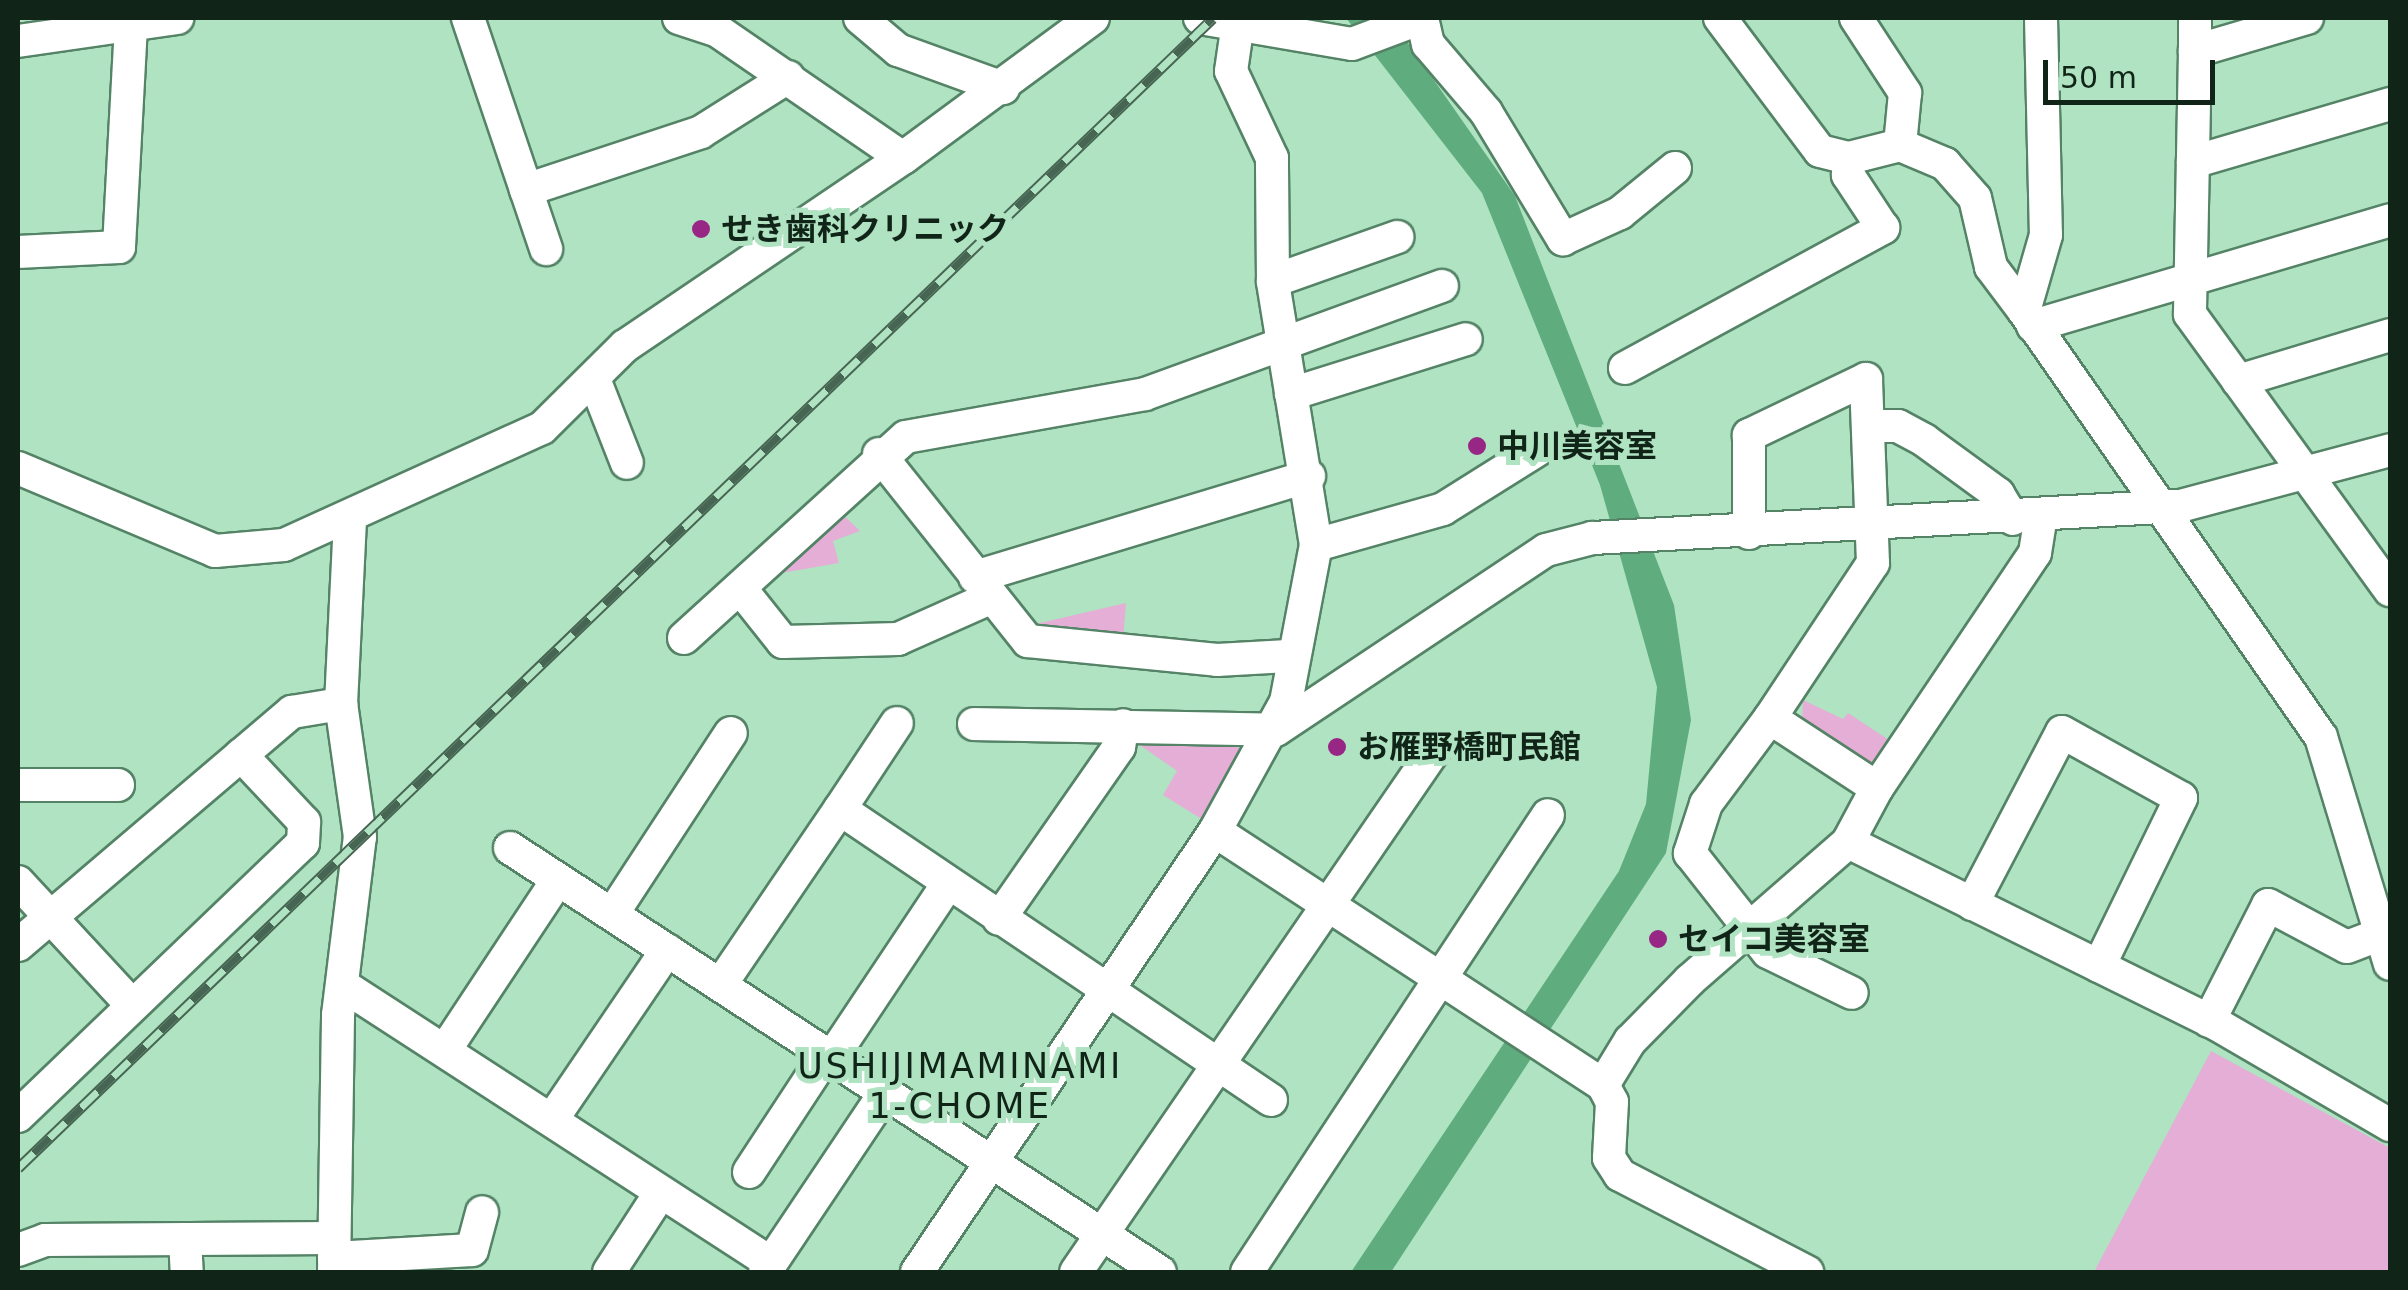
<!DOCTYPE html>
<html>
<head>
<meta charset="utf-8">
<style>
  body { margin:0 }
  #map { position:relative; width:2408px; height:1290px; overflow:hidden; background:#b0e3c2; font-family:"DejaVu Sans","Noto Sans JP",sans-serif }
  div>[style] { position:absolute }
  .green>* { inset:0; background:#e4aed6 }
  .water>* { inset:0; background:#5fad7f }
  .roads { filter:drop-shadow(2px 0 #548366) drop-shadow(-2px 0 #548366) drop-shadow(0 2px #548366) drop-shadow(0 -2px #548366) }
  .minor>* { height:32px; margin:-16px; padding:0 16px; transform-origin:16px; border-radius:16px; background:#fff }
  .rail>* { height:11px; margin-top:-5.5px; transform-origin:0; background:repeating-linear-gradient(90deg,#b0e3c2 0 22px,#466552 0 44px); box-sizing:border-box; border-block:2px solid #466552 }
  .dots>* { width:28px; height:28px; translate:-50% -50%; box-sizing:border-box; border:5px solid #b0e3c2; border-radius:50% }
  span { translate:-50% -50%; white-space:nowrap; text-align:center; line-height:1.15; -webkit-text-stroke:10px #b0e3c2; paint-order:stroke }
  .poi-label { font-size:32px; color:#102418; font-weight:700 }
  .left { translate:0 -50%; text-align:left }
  .neighbourhood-label { font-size:35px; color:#102418; letter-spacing:2.5px }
  .frame { position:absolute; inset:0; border:20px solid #102418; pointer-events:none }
  .scale { position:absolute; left:2043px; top:60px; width:172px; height:45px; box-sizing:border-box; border:5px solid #102418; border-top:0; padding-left:12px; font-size:30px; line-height:35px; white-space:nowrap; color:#102418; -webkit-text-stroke:8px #b0e3c2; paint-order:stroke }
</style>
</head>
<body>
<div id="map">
  <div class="green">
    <i style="clip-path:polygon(837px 509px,860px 531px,833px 541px,839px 563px,770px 575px)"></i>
    <i style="clip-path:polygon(1126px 603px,1123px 640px,1027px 626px)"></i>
    <i style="clip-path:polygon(1803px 700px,1843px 719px,1848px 713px,1898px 746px,1869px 769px,1802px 723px)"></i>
    <i style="clip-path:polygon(1134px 741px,1237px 745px,1247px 763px,1208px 823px,1163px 795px,1177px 771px)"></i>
    <i style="clip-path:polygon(2211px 1051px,2390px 1148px,2390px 1272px,2094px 1272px)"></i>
  </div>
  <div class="water">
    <i style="clip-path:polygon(1346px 18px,1404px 18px,1408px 43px,1515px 196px,1674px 605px,1691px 720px,1666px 853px,1391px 1272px,1351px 1272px,1619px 871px,1646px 804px,1657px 687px,1600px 485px,1482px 193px)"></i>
  </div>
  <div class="roads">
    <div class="minor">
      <i style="left:468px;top:18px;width:244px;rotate:71.3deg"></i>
      <i style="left:679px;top:18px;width:41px;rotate:18.4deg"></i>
      <i style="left:718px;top:31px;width:224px;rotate:34.5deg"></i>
      <i style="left:903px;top:158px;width:236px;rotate:-36.4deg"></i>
      <i style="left:860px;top:18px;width:50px;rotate:40.1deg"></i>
      <i style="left:898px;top:50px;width:112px;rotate:19.9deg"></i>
      <i style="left:1200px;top:18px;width:154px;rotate:9.7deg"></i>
      <i style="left:1352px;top:44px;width:74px;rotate:-20.6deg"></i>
      <i style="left:1422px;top:18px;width:27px;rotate:77deg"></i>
      <i style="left:1428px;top:44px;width:89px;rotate:49.5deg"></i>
      <i style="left:1486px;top:112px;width:149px;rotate:58.8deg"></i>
      <i style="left:1563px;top:239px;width:63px;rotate:-24.5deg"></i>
      <i style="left:1620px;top:213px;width:71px;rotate:-39.3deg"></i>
      <i style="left:1720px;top:18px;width:166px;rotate:53.1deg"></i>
      <i style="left:1820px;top:151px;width:30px;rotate:14deg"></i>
      <i style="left:1849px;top:158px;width:53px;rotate:-14.3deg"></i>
      <i style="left:1900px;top:145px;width:49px;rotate:22.9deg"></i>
      <i style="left:1945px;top:164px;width:45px;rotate:48.6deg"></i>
      <i style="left:1975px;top:198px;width:71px;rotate:76.9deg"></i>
      <i style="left:1991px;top:267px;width:55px;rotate:53.1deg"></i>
      <i style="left:1856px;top:18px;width:90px;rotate:56.8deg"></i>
      <i style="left:1905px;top:93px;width:52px;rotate:95.5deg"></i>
      <i style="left:2041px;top:18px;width:217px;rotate:88.7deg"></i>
      <i style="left:2046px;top:235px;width:79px;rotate:106.1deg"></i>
      <i style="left:2024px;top:311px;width:519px;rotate:55.12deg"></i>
      <i style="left:2321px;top:737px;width:237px;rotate:73.1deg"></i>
      <i style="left:2307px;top:18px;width:117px;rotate:163.6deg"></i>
      <i style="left:2195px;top:51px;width:263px;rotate:91.1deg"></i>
      <i style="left:2190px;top:314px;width:341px;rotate:54.1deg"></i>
      <i style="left:18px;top:41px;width:161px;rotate:-8.2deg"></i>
      <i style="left:2195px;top:51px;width:33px;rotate:-90deg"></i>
      <i style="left:2193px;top:162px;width:205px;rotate:-16.4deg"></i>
      <i style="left:526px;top:190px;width:184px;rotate:-18.3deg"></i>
      <i style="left:701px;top:132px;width:103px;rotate:-32.3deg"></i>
      <i style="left:18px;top:252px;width:101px;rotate:-2.8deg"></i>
      <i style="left:119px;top:247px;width:223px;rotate:-86.9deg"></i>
      <i style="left:1273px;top:281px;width:132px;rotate:-19.5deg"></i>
      <i style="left:2033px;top:326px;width:372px;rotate:-16.5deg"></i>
      <i style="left:1625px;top:368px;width:294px;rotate:-28.5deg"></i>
      <i style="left:1883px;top:228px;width:64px;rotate:-123.4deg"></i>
      <i style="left:1848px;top:175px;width:17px;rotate:-87deg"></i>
      <i style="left:594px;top:379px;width:90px;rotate:68.6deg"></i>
      <i style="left:2238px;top:381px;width:159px;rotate:-16.8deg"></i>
      <i style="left:1291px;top:394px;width:183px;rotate:-17.4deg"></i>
      <i style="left:1868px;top:426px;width:30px"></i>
      <i style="left:1898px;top:426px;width:30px;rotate:28deg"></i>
      <i style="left:1924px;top:440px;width:92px;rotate:36.1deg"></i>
      <i style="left:1998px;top:494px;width:29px;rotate:59deg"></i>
      <i style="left:879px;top:454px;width:239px;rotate:51.5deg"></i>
      <i style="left:1028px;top:641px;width:190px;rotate:5.7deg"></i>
      <i style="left:1217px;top:660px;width:71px;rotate:-3.2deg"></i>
      <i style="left:18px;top:468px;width:214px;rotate:22.8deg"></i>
      <i style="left:215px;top:551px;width:69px;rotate:-5deg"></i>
      <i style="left:284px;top:545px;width:283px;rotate:-24.4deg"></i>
      <i style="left:542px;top:428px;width:117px;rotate:-44.7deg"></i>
      <i style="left:625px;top:346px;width:336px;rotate:-34.1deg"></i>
      <i style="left:1316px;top:545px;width:132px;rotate:-15.8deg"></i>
      <i style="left:1443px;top:509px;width:117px;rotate:-32.1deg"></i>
      <i style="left:975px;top:577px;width:349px;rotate:-16.8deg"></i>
      <i style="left:740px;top:588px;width:69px;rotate:51.5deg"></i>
      <i style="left:783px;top:642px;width:115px;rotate:-1.5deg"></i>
      <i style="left:898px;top:639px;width:101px;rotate:-24deg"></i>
      <i style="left:684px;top:638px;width:299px;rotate:-42.2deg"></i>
      <i style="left:906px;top:437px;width:243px;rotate:-10.2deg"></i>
      <i style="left:1145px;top:394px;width:316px;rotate:-20deg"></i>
      <i style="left:1770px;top:718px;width:107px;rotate:126.7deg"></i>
      <i style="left:1706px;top:804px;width:52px;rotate:108.1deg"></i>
      <i style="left:1690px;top:853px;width:126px;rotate:51.8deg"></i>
      <i style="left:1768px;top:952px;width:93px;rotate:26deg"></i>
      <i style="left:974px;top:724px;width:302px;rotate:1.1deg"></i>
      <i style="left:1276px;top:730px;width:324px;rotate:-33.7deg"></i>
      <i style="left:1546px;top:550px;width:48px;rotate:-14.6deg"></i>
      <i style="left:1592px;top:538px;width:589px;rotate:-3.12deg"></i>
      <i style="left:2180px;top:506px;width:217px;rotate:-14.9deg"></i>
      <i style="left:18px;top:785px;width:100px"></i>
      <i style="left:1877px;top:788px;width:283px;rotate:-56.1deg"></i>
      <i style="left:2035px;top:553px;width:36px;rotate:-81deg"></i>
      <i style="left:840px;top:809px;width:103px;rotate:-56.5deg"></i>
      <i style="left:1215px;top:831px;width:464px;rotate:33.2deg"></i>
      <i style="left:1603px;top:1085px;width:19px;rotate:62deg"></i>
      <i style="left:1612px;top:1102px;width:56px;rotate:93.1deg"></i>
      <i style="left:1609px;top:1158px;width:20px;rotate:57deg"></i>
      <i style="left:1620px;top:1175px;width:211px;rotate:27.4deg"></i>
      <i style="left:1848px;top:842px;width:413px;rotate:26.3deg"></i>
      <i style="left:2218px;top:1025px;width:199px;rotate:30.2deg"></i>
      <i style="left:510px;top:848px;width:776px;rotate:33.12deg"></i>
      <i style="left:18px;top:882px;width:168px;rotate:47.2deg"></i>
      <i style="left:1972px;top:904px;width:194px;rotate:-62.4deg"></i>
      <i style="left:2062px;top:732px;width:136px;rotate:29deg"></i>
      <i style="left:2181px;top:798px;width:187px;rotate:116deg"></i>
      <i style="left:613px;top:913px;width:215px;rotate:-56.8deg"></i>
      <i style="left:999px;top:919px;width:210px;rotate:-55.1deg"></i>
      <i style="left:1119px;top:747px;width:22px;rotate:-80deg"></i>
      <i style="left:18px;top:945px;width:360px;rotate:-40.4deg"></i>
      <i style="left:292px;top:712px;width:50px;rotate:-9.3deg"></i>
      <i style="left:723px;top:981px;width:208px;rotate:-55.8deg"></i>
      <i style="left:840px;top:809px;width:520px;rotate:34.03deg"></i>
      <i style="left:347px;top:988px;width:505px;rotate:32.97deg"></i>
      <i style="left:2209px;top:1021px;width:130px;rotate:-63deg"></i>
      <i style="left:2268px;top:905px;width:89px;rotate:28deg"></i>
      <i style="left:2347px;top:947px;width:34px;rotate:-21deg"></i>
      <i style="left:447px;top:1047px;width:199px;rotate:-56.5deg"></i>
      <i style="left:831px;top:1059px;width:209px;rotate:-56.3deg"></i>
      <i style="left:1603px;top:1085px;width:52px;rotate:-58.5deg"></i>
      <i style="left:1630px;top:1041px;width:86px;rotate:-45.5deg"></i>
      <i style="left:1690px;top:980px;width:210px;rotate:-41.1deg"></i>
      <i style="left:1848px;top:842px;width:61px;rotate:-61.8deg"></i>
      <i style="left:1877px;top:788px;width:128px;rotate:-146.8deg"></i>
      <i style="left:1770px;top:718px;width:186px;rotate:-56.4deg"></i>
      <i style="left:1873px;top:563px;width:184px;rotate:-92.2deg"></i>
      <i style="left:1866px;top:379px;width:130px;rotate:154.4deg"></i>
      <i style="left:1749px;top:435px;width:98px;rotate:90deg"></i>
      <i style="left:18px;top:1116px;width:395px;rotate:-43.8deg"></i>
      <i style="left:303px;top:843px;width:21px;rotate:-87deg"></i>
      <i style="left:304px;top:822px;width:92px;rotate:-133.2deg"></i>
      <i style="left:553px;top:1118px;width:203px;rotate:-55.8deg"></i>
      <i style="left:749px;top:1172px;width:140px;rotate:-56.7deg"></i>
      <i style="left:185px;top:1239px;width:33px;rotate:87deg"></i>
      <i style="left:18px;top:1250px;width:29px;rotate:-20deg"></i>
      <i style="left:45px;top:1240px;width:288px;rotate:-0.4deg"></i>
      <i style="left:334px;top:1258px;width:138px;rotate:-3.3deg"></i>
      <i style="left:472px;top:1250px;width:39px;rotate:-75deg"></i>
      <i style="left:334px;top:1272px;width:257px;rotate:-89.1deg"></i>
      <i style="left:338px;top:1015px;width:179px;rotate:-83deg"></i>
      <i style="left:360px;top:837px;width:134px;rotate:-98.1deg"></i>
      <i style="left:341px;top:704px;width:182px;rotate:-87.2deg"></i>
      <i style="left:609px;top:1272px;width:95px;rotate:-57deg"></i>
      <i style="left:765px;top:1272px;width:212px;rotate:-56.2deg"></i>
      <i style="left:917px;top:1272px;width:532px;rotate:-55.95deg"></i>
      <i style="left:1215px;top:831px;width:147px;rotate:-61.2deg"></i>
      <i style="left:1286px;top:702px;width:160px;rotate:-79.2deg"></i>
      <i style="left:1316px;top:545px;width:267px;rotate:-99.3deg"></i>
      <i style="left:1273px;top:281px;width:123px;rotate:-90.5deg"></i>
      <i style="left:1272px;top:158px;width:96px;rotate:-115.2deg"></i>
      <i style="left:1231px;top:71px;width:41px;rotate:-81.7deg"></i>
      <i style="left:1076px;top:1272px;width:638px;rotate:-55.54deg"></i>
      <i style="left:1247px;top:1272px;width:547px;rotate:-56.63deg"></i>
    </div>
  </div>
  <div class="rail">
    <i style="left:18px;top:1168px;width:1658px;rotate:-43.9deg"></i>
  </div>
  <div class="dots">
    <i style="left:701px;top:229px;background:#982684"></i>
    <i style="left:1477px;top:446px;background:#982684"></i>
    <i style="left:1337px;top:747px;background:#982684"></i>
    <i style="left:1658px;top:939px;background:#982684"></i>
  </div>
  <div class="poi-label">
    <span class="left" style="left:721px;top:229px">せき歯科クリニック</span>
    <span class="left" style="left:1497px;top:446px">中川美容室</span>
    <span class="left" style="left:1357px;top:747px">お雁野橋町民館</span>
    <span class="left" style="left:1678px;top:939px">セイコ美容室</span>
  </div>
  <div class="neighbourhood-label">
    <span style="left:960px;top:1086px">USHIJIMAMINAMI<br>1-CHOME</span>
  </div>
  <div class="frame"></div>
  <div class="scale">50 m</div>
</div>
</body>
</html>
